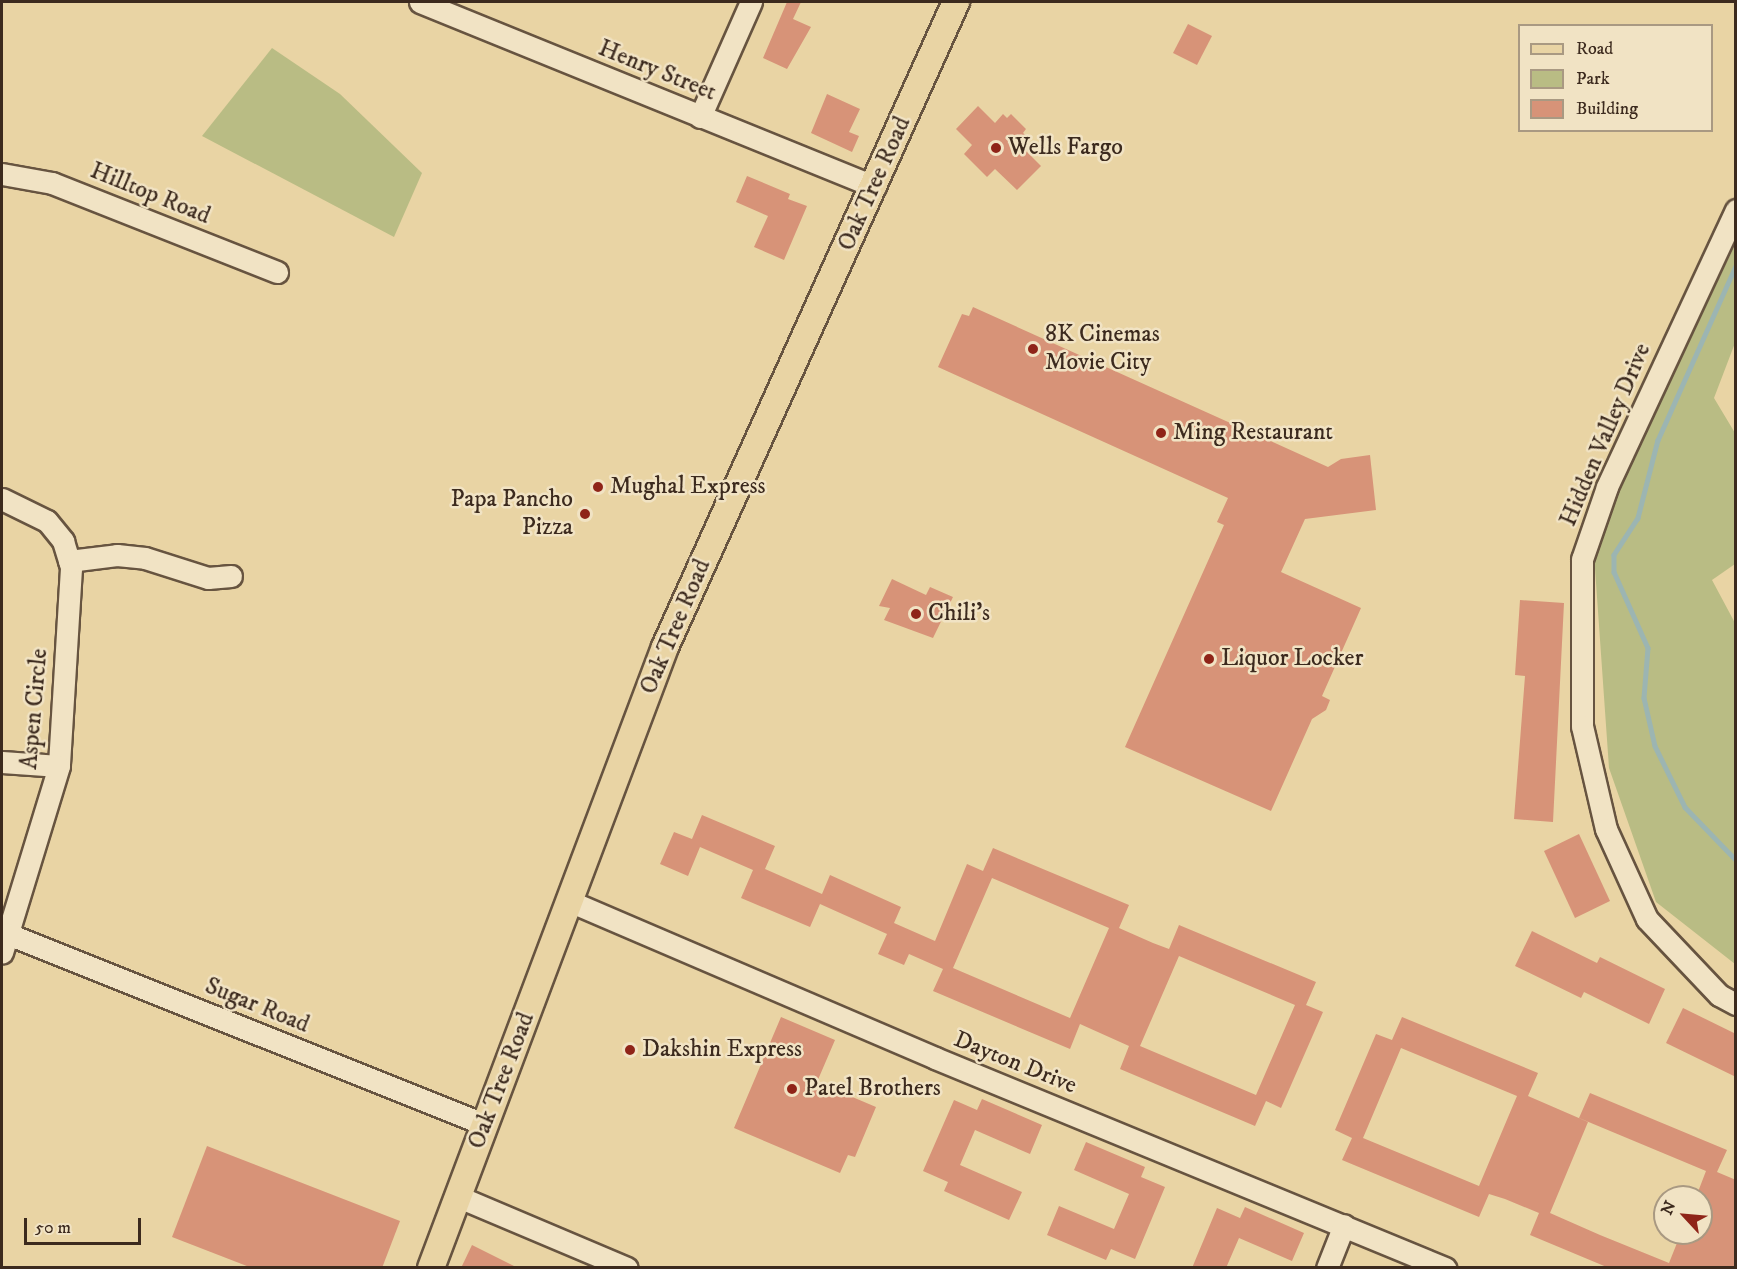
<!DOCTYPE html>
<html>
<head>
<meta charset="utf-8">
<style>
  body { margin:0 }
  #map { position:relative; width:1737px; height:1269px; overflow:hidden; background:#e9d4a4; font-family:"IM FELL DW Pica",serif }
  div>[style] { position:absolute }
  .green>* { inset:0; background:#b9bc84 }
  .stream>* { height:4.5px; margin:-2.25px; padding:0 2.25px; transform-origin:2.25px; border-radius:2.25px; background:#9cb5b2 }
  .building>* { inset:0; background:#d79378 }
  .roads { filter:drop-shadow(2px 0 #675440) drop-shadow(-2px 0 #675440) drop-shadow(0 2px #675440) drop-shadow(0 -2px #675440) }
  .minor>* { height:21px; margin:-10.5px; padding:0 10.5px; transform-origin:10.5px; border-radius:10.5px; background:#f1e3c4 }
  .major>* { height:26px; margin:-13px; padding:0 13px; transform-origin:13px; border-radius:13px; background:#e9d4a4 }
  .dots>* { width:16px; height:16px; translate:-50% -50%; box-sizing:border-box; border:3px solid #f1e3c4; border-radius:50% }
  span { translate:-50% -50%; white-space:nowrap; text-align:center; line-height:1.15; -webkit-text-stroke:5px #f1e3c4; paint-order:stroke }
  .street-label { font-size:24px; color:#3c2a1e }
  .poi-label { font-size:24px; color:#3c2a1e }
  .left { translate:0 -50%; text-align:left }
  .right { translate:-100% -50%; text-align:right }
  .frame { position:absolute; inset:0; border:3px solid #3c2a1e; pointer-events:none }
  .legend { position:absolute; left:1518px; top:24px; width:195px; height:108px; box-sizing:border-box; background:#f1e3c4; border:2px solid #a99982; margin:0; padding:8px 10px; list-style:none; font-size:18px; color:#3c2a1e }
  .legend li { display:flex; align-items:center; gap:12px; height:30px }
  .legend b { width:30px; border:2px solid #a99982 }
  .north { position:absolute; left:1653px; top:1185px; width:60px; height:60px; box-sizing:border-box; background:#f1e3c4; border:2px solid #a99982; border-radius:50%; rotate:296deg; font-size:16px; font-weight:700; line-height:24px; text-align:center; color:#3c2a1e }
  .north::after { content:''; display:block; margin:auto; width:21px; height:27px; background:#8f2418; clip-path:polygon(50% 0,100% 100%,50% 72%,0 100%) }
  .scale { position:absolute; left:24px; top:1218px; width:117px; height:27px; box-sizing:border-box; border:3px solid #3c2a1e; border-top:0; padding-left:8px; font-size:18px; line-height:21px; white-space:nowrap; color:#3c2a1e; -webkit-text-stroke:4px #f1e3c4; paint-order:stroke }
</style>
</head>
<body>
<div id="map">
  <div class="green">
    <i style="clip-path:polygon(272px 48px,340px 94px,422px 173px,394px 237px,202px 136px)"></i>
    <i style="clip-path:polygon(1735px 245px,1735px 343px,1714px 398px,1735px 433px,1735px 564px,1712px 580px,1735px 623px,1735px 964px,1656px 902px,1609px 768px,1593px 540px)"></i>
  </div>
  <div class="stream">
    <i style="left:1736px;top:266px;width:191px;rotate:114.1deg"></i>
    <i style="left:1658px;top:440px;width:81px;rotate:104.4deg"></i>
    <i style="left:1638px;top:518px;width:44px;rotate:123deg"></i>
    <i style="left:1614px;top:555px;width:17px;rotate:90deg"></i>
    <i style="left:1614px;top:572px;width:83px;rotate:65.9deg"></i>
    <i style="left:1648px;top:648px;width:50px;rotate:94.6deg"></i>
    <i style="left:1644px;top:698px;width:49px;rotate:77.1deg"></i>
    <i style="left:1655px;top:746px;width:68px;rotate:63.8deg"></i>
    <i style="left:1685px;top:807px;width:74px;rotate:46.1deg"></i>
  </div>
  <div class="building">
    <i style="clip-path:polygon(787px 2px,801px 2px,793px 19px,811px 27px,787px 69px,763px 58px)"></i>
    <i style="clip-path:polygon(1188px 24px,1212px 36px,1197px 65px,1173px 53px)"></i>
    <i style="clip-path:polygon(827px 94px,860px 109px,849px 132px,859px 136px,852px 152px,811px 133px)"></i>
    <i style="clip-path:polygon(978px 106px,995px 123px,1003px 114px,1007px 118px,1011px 114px,1026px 129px,1023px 133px,1028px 137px,1020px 145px,1041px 166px,1017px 190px,995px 169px,987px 177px,964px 154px,972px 145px,956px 129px)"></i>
    <i style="clip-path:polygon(747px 176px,790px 194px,788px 199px,807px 206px,784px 260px,754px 247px,768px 216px,736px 202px)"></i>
    <i style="clip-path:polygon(973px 307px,1328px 467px,1341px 459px,1370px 455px,1376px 510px,1305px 519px,1281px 572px,1361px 608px,1322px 696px,1330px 700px,1326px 710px,1312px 719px,1271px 811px,1125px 747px,1224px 525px,1217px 522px,1228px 498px,938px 367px,962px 314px,969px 316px)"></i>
    <i style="clip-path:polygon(892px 579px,926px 595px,930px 587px,953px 597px,933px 638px,884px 620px,890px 608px,879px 606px)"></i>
    <i style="clip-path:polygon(1520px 600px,1564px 603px,1553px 822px,1514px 819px,1525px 676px,1515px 675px)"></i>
    <i style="clip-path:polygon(evenodd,702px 815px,775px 846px,765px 869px,822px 894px,830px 875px,901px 907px,894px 923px,935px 941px,967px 864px,983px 871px,993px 848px,1129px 905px,1119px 928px,1153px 943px,1169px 949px,1179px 925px,1316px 982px,1306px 1005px,1323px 1012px,1281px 1108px,1266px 1101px,1255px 1126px,1120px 1069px,1129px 1046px,1080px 1024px,1070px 1049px,933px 991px,943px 969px,909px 954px,904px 965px,878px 954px,887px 934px,820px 904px,810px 927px,741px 898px,753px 870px,700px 847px,688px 876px,660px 864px,674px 832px,692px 839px,702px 815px,992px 878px,1109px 928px,1070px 1018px,953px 968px,992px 878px,702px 815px,1179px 956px,1295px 1005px,1256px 1095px,1140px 1046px,1179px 956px)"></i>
    <i style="clip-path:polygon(1579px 834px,1610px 901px,1575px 918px,1544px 851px)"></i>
    <i style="clip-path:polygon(1532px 931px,1597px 963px,1600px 957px,1665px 989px,1649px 1024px,1584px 992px,1581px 998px,1515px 966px)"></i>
    <i style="clip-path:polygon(1683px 1008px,1736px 1034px,1736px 1077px,1666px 1043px)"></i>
    <i style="clip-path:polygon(781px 1017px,835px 1040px,817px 1082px,876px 1107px,855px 1157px,848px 1155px,840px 1173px,734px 1128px)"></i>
    <i style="clip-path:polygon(evenodd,1402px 1017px,1538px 1073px,1528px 1096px,1588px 1122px,1550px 1213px,1600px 1235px,1669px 1263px,1681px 1233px,1701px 1233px,1701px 1197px,1696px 1197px,1706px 1171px,1579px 1118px,1590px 1093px,1727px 1150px,1717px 1172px,1736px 1180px,1736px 1268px,1609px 1268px,1530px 1235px,1539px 1213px,1505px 1199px,1489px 1194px,1479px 1217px,1342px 1160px,1352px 1138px,1335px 1130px,1376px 1034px,1392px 1040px,1402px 1017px,1401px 1048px,1517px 1096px,1479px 1186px,1363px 1138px,1401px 1048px)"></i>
    <i style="clip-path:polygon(982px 1099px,1042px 1125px,1030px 1154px,975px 1130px,960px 1165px,1022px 1192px,1009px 1220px,944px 1191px,948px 1182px,923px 1171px,954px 1100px,977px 1110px)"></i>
    <i style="clip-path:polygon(1086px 1142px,1145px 1167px,1141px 1177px,1165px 1187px,1135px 1259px,1111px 1249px,1106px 1260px,1047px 1235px,1059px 1206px,1114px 1229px,1129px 1194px,1074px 1170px)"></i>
    <i style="clip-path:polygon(207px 1146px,400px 1221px,382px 1268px,252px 1268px,172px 1237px)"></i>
    <i style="clip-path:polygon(1245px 1207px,1304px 1233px,1292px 1261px,1239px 1238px,1226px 1268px,1192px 1268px,1217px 1208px,1240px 1218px)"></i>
    <i style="clip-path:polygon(472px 1245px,518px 1268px,461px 1268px)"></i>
  </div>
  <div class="roads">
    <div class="minor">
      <i style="left:420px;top:2px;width:491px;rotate:22.1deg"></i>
      <i style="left:700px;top:117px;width:126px;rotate:-66.1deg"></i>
      <i style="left:2px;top:174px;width:51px;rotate:10.2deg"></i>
      <i style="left:52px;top:183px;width:242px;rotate:21.6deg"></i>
      <i style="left:1736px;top:210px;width:306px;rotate:115deg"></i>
      <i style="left:1607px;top:487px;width:76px;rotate:109.1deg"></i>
      <i style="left:1582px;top:559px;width:167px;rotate:90deg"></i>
      <i style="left:1582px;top:726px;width:106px;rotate:76.9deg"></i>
      <i style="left:1606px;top:829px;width:99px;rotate:65.5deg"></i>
      <i style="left:1647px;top:919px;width:105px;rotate:46.5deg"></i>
      <i style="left:1719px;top:995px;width:19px;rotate:28deg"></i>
      <i style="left:2px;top:499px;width:50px;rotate:26.1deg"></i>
      <i style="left:47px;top:521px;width:26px;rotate:51deg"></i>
      <i style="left:63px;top:541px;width:28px;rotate:73deg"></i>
      <i style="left:71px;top:568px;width:198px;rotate:93.5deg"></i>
      <i style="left:59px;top:766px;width:195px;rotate:107deg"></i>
      <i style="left:69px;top:561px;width:48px;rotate:-7.1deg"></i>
      <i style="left:117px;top:555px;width:28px;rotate:6deg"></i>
      <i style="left:145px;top:558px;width:66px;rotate:17.6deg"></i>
      <i style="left:208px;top:578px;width:23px;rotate:-5deg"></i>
      <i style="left:2px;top:762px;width:57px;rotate:4deg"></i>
      <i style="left:569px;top:901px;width:398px;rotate:23.2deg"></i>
      <i style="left:935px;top:1058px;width:552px;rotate:22.38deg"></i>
      <i style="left:8px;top:934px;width:515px;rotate:21.78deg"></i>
      <i style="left:459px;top:1197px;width:182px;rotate:22.9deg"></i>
      <i style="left:1327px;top:1268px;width:46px;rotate:-68.4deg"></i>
    </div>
    <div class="major">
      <i style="left:431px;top:1268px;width:664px;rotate:-69.35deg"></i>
      <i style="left:665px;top:647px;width:708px;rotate:-65.72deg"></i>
    </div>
  </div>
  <div class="dots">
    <i style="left:996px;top:148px;background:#8f2418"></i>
    <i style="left:1033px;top:349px;background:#8f2418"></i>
    <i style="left:1161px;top:433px;background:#8f2418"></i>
    <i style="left:598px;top:487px;background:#8f2418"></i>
    <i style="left:585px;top:514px;background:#8f2418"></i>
    <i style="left:916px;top:614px;background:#8f2418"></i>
    <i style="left:1209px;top:659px;background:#8f2418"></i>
    <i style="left:630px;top:1050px;background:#8f2418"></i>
    <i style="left:792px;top:1089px;background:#8f2418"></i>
  </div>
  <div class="street-label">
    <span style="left:657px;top:71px;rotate:22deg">Henry Street</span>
    <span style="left:875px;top:184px;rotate:-66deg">Oak Tree Road</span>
    <span style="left:150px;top:194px;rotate:22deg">Hilltop Road</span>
    <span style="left:1606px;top:435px;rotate:-67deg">Hidden Valley Drive</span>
    <span style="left:676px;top:627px;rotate:-67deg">Oak Tree Road</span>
    <span style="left:35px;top:709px;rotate:-85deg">Aspen Circle</span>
    <span style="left:257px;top:1006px;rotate:22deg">Sugar Road</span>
    <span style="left:1015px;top:1063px;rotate:22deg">Dayton Drive</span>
    <span style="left:502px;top:1081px;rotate:-69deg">Oak Tree Road</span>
  </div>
  <div class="poi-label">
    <span class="left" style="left:1008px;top:148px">Wells Fargo</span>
    <span class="left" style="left:1045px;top:349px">8K Cinemas<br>Movie City</span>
    <span class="left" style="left:1173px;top:433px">Ming Restaurant</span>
    <span class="left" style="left:610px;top:487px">Mughal Express</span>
    <span class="right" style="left:573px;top:514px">Papa Pancho<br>Pizza</span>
    <span class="left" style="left:928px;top:614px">Chili's</span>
    <span class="left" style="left:1221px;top:659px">Liquor Locker</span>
    <span class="left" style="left:642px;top:1050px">Dakshin Express</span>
    <span class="left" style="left:804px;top:1089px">Patel Brothers</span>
  </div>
  <div class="frame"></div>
  <ul class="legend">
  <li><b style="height:8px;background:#e9d4a4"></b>Road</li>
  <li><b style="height:16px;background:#b9bc84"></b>Park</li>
  <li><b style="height:16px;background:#d79378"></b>Building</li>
  </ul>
  <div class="north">N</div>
  <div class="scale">50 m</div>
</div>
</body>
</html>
